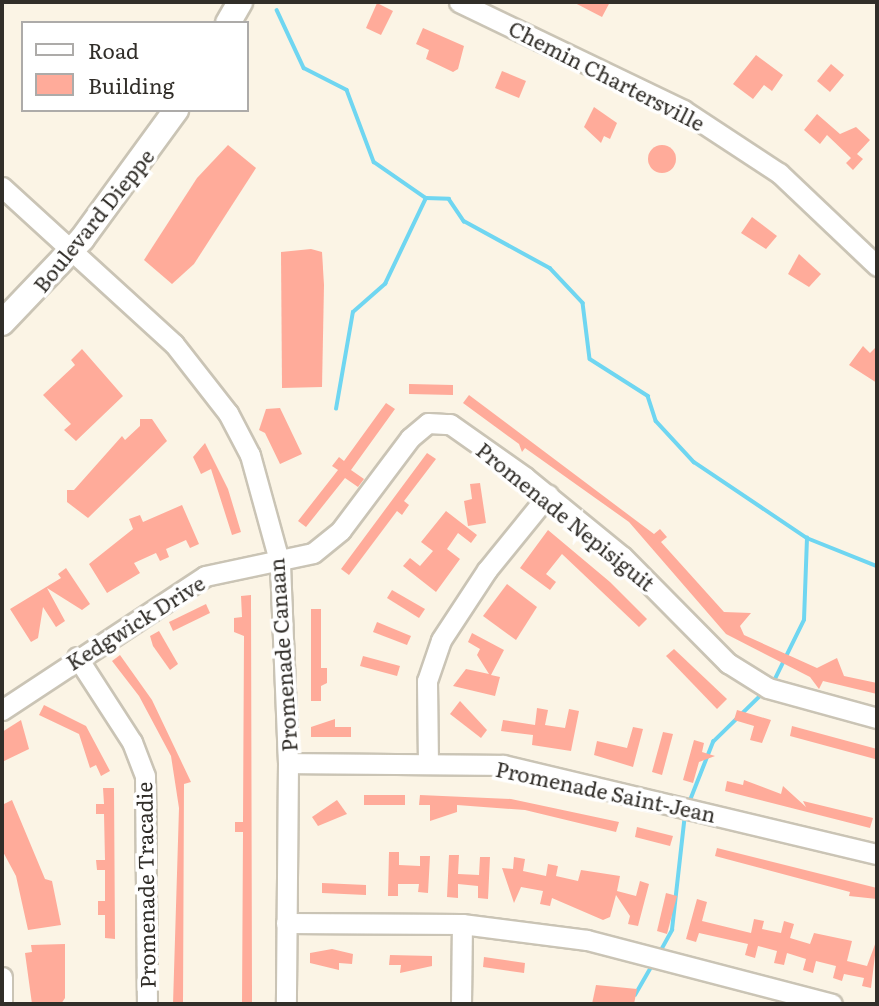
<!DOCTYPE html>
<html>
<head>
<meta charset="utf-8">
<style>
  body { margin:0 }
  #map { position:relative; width:879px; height:1006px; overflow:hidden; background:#fbf4e5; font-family:Literata,serif }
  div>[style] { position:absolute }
  .stream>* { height:3.5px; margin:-1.75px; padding:0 1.75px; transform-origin:1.75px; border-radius:1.75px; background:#6fd6f1 }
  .building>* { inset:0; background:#ffab9a }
  .round { border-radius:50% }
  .roads { filter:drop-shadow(2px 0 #cac4b5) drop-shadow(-2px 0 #cac4b5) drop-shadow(0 2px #cac4b5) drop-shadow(0 -2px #cac4b5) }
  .minor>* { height:19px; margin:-9.5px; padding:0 9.5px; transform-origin:9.5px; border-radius:9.5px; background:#fff }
  .major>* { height:24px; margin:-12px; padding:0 12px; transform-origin:12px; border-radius:12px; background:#fff }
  span { translate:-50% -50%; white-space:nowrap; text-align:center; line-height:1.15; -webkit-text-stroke:7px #fff; paint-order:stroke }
  .street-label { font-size:21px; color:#312e29 }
  .frame { position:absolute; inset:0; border:4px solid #312e29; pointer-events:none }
  .legend { position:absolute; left:21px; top:21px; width:228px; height:91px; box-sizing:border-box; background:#fff; border:2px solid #adaba9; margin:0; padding:9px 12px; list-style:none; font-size:21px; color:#312e29 }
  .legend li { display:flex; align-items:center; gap:14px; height:35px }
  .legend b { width:35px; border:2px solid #adaba9 }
</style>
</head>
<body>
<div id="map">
  <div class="stream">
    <i style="left:277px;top:10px;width:64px;rotate:65deg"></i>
    <i style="left:304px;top:68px;width:48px;rotate:27.1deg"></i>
    <i style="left:347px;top:90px;width:77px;rotate:69.4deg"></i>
    <i style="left:374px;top:162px;width:63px;rotate:34.7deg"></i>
    <i style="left:426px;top:198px;width:23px;rotate:2deg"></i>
    <i style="left:449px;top:199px;width:27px;rotate:56deg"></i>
    <i style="left:464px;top:221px;width:98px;rotate:28.7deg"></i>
    <i style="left:550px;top:268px;width:48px;rotate:46.7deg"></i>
    <i style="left:583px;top:303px;width:56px;rotate:82.9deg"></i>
    <i style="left:590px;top:359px;width:69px;rotate:32.5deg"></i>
    <i style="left:648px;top:396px;width:26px;rotate:72deg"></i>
    <i style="left:656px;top:421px;width:56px;rotate:47.2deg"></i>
    <i style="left:694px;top:462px;width:136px;rotate:33.9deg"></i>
    <i style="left:807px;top:538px;width:75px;rotate:21.8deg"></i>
    <i style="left:336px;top:409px;width:98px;rotate:-80.1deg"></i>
    <i style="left:353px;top:312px;width:43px;rotate:-41.2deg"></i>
    <i style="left:385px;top:284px;width:95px;rotate:-64.5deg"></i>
    <i style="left:773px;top:683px;width:70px;rotate:-63.8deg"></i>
    <i style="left:804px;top:620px;width:82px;rotate:-87.9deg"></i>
    <i style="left:689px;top:803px;width:66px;rotate:-68.5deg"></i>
    <i style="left:713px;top:742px;width:70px;rotate:-44.4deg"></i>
    <i style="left:660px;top:952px;width:25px;rotate:-61deg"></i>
    <i style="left:672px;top:930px;width:117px;rotate:-83.6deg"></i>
    <i style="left:635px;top:995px;width:34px;rotate:-60deg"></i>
  </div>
  <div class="building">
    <i style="clip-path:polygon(573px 2px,610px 2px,602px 17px)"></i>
    <i style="clip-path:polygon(377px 3px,393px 11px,381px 35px,366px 28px)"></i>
    <i style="clip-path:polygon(423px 28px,464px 46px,458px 69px,453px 72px,426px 59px,429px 50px,416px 44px)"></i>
    <i style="clip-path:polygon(756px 55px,783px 75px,772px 91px,764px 85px,753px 99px,733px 84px)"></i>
    <i style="clip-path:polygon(831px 64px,844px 75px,830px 92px,817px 81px)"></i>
    <i style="clip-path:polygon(502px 71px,526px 81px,519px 98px,495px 88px)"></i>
    <i style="clip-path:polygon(594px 107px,617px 123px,610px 139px,604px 136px,601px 143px,584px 127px)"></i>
    <i style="clip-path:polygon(817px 114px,840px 134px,856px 127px,870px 140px,857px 154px,863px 159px,853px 170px,846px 163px,851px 158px,827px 135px,820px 144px,804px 130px)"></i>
    <i class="round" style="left:648px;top:145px;width:28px;height:28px"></i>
    <i style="clip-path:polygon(228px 145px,256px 168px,194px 264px,172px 284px,144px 260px,197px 178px)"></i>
    <i style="clip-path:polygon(752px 217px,777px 236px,766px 249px,741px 233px)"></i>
    <i style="clip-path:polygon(311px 249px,322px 252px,324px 285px,322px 387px,282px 388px,281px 252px)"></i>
    <i style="clip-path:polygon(799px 254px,821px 274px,809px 287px,788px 274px)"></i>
    <i style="clip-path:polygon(863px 346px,870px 353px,877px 346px,877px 383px,849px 365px)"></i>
    <i style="clip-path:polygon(82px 349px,123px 396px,76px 441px,64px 430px,71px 424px,43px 395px,75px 365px,71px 360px)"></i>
    <i style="clip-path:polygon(409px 384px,453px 385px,453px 395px,409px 394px)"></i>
    <i style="clip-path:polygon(469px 395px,654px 534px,660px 529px,667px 537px,661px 542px,724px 612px,751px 613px,740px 626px,744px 635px,817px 668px,837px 658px,844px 676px,877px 683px,877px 694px,823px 681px,819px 689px,810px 677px,726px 634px,629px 522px,525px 448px,522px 452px,519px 444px,463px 403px)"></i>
    <i style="clip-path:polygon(386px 403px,395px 409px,351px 470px,364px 479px,358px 487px,345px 478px,306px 527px,298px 521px,338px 470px,332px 466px,339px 457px,344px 461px)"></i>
    <i style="clip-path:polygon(280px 408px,302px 454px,280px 464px,265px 433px,259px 430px,266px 409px)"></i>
    <i style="clip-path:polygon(140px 419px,152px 419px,167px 441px,88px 518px,67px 502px,67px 490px,74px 490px,122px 436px,125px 440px,140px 426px)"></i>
    <i style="clip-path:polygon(205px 443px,228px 489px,241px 532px,232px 535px,211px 469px,201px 474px,193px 457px)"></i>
    <i style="clip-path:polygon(427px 453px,436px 459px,404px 501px,409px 505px,402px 515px,397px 511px,349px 575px,341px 569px)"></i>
    <i style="clip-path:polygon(480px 483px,486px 523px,468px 526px,464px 501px,472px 499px,470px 484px)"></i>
    <i style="clip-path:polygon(182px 505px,199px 544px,190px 548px,186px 540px,166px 549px,169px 557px,160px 561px,156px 553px,134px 563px,140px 573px,107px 593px,89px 564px,133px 529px,129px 519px,140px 515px,143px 522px)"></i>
    <i style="clip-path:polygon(446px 511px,477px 535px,471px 543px,458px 533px,447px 549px,460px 559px,436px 592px,403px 566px,410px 558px,420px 566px,433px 551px,421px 542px)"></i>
    <i style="clip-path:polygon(548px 530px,610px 582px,647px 619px,639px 627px,562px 554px,546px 574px,556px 582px,550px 590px,520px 568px)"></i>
    <i style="clip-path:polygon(66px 568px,90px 604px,82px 610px,47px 588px,65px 621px,56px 627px,43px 607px,38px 638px,31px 642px,10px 609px,61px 578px,58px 574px)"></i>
    <i style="clip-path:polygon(507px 584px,537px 607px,516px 640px,483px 616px)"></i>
    <i style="clip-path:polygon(392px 590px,425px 609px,419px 618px,387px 598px)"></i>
    <i style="clip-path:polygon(251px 595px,252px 994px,252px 1004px,242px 1004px,243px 832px,235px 832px,235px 822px,243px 822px,244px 636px,234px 632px,234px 618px,242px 617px,241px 596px)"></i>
    <i style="clip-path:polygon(206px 604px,210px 613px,173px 631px,169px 622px)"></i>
    <i style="clip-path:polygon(311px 609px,321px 609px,321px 668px,327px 668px,327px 683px,321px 686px,321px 701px,311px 701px)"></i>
    <i style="clip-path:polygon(377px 622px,411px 636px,407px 645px,373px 632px)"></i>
    <i style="clip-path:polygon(159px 631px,178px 664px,170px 670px,153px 646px,150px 636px)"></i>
    <i style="clip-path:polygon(472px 633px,504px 650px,491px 675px,500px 677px,495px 696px,453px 686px,466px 669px,489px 674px,477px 655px,480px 649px,468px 642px)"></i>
    <i style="clip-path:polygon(674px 649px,727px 699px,717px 709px,666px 656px)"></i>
    <i style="clip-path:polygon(120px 655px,152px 700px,191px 782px,184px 784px,183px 1004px,173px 1004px,179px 808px,171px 756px,139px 696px,112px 661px)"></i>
    <i style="clip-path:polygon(363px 656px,400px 666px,397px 676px,360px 666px)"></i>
    <i style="clip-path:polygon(460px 701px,487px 730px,481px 738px,450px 714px)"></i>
    <i style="clip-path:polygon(44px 705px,86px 726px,110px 771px,101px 776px,96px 765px,90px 768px,79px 734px,39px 715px)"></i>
    <i style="clip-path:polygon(537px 708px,548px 710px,545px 725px,565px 728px,569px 709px,579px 711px,571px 751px,532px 745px,533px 735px,501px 731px,503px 720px,535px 725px)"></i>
    <i style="clip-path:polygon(737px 710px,771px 720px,762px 743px,750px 740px,754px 726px,734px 720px)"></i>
    <i style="clip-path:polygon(335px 719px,335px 727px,351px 727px,351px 737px,311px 737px,311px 727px)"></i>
    <i style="clip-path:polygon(21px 720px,29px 749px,2px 762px,2px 732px)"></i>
    <i style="clip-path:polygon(792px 726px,877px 749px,875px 759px,790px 736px)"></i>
    <i style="clip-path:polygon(633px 727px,643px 729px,633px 767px,594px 755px,597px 741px,627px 748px)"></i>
    <i style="clip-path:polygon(663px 732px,673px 734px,662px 775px,652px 772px)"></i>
    <i style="clip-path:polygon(694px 740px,704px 743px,702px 752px,715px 756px,699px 762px,693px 783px,683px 780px)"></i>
    <i style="clip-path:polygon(744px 780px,781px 794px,783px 786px,806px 807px,803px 801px,873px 818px,870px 828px,725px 791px,727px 781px,743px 785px)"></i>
    <i style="clip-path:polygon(103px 788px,114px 788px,115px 939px,105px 938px,105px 915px,98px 915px,98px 901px,105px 901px,105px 870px,97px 870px,96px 860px,105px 860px,104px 814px,96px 814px,96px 804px,104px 804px)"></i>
    <i style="clip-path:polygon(364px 795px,405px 795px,405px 805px,364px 805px)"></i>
    <i style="clip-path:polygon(420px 795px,511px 799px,619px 822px,616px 832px,525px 810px,457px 805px,457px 812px,430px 821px,430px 805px,419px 805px)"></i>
    <i style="clip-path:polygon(12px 800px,45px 879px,52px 881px,61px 925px,28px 930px,16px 876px,2px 850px,2px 805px)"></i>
    <i style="clip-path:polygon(337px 800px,347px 814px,318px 826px,312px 817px)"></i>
    <i style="clip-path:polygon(637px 827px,673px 836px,670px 846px,635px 837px)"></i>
    <i style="clip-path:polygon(717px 848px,877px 888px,877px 899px,849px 896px,850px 892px,715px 856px)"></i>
    <i style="clip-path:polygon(389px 852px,399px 852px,399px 865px,420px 866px,420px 856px,430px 856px,428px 893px,418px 892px,419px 884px,398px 884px,398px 896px,388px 896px)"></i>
    <i style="clip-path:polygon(449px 855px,459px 855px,458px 874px,479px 875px,480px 857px,490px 857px,488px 899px,478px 898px,478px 886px,458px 884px,458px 898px,447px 897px)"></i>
    <i style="clip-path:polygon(514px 857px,525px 859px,523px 871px,546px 876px,548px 864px,558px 866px,556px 876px,578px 881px,581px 870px,620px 876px,617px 891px,636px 896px,640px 881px,649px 884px,638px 926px,628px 924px,630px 916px,616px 895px,610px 917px,603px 920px,552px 898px,550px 906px,540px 904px,543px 891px,521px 887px,514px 903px,502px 868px,513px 869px)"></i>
    <i style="clip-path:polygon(322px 883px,366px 885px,366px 895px,322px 893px)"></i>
    <i style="clip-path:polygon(666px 893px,677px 896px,667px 934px,657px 931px)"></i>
    <i style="clip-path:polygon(697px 899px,707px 902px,702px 921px,751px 933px,754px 919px,764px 921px,762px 929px,781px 933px,784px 921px,794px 924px,790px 938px,810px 944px,814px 933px,852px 941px,847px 961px,867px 966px,877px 939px,871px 988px,862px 986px,864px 978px,844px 974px,842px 981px,833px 978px,836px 966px,816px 961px,813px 973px,803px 970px,806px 959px,787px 953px,784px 965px,774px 963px,777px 951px,758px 946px,755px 958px,745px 955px,748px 944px,699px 933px,696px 942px,686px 939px)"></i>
    <i style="clip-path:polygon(65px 944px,65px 998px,61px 1004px,32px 1004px,25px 953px,32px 952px,31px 945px)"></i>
    <i style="clip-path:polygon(332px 949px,353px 954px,352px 964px,339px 963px,339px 970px,310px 963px,310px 953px)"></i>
    <i style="clip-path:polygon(390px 955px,432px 956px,432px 966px,400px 973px,401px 965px,389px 965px)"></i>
    <i style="clip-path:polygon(484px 957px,525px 963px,524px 973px,483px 967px)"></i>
    <i style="clip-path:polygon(596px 985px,637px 989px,634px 1004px,592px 1004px)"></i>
  </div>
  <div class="roads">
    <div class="minor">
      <i style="left:459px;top:2px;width:249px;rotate:25.7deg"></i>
      <i style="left:683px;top:110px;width:115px;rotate:33.3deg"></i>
      <i style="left:779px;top:173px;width:135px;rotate:43.5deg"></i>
      <i style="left:2px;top:187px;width:233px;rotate:42.4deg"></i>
      <i style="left:174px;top:344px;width:88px;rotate:52deg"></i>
      <i style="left:228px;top:413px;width:47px;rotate:62.4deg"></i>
      <i style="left:250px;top:455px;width:113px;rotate:74.6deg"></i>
      <i style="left:280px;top:564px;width:199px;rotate:87.7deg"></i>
      <i style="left:288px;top:763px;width:241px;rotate:90.5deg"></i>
      <i style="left:77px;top:657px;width:101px;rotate:57.1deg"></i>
      <i style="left:132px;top:742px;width:36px;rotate:69deg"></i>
      <i style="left:145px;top:776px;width:228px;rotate:89.5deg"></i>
      <i style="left:2px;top:710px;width:243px;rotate:-33.4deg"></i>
      <i style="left:205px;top:576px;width:110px;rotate:-12deg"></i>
      <i style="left:313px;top:553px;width:36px;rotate:-39deg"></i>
      <i style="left:341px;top:530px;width:115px;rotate:-53.1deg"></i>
      <i style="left:410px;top:438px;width:23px;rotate:-40deg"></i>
      <i style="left:428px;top:423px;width:22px;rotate:3deg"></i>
      <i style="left:450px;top:424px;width:92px;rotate:35.2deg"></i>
      <i style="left:525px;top:477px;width:125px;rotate:39.2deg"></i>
      <i style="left:622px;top:556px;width:151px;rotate:45.3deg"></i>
      <i style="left:728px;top:663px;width:47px;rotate:32deg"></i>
      <i style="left:768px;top:688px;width:113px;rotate:15.4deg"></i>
      <i style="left:288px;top:763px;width:215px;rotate:0.5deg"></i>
      <i style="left:503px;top:765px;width:384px;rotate:13.4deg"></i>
      <i style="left:428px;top:764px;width:83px;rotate:-90.7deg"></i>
      <i style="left:427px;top:681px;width:43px;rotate:-71.1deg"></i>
      <i style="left:441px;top:640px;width:84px;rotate:-56.7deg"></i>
      <i style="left:487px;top:570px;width:97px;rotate:-50.9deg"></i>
      <i style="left:286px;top:923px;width:176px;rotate:0.3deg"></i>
      <i style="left:462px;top:924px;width:126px;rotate:7.3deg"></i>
      <i style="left:587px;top:940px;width:253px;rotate:14.6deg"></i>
      <i style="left:2px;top:977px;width:27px;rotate:90deg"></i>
      <i style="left:461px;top:1004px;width:80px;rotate:-89.3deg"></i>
    </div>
    <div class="major">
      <i style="left:228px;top:23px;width:24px;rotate:-60deg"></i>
      <i style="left:2px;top:323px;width:116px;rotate:-46.4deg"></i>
      <i style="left:82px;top:239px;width:160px;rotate:-53.9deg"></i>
    </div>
  </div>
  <div class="street-label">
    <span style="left:607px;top:75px;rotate:27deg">Chemin Chartersville</span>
    <span style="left:93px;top:220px;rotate:-51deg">Boulevard Dieppe</span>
    <span style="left:566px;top:516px;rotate:39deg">Promenade Nepisiguit</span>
    <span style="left:135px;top:622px;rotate:-32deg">Kedgwick Drive</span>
    <span style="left:282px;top:655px;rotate:-94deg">Promenade Canaan</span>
    <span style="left:606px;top:791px;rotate:12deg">Promenade Saint-Jean</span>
    <span style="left:145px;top:885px;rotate:-91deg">Promenade Tracadie</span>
  </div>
  <div class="frame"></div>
  <ul class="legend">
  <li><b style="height:9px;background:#fff"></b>Road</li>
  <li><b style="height:19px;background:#ffab9a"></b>Building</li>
  </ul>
</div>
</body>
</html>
